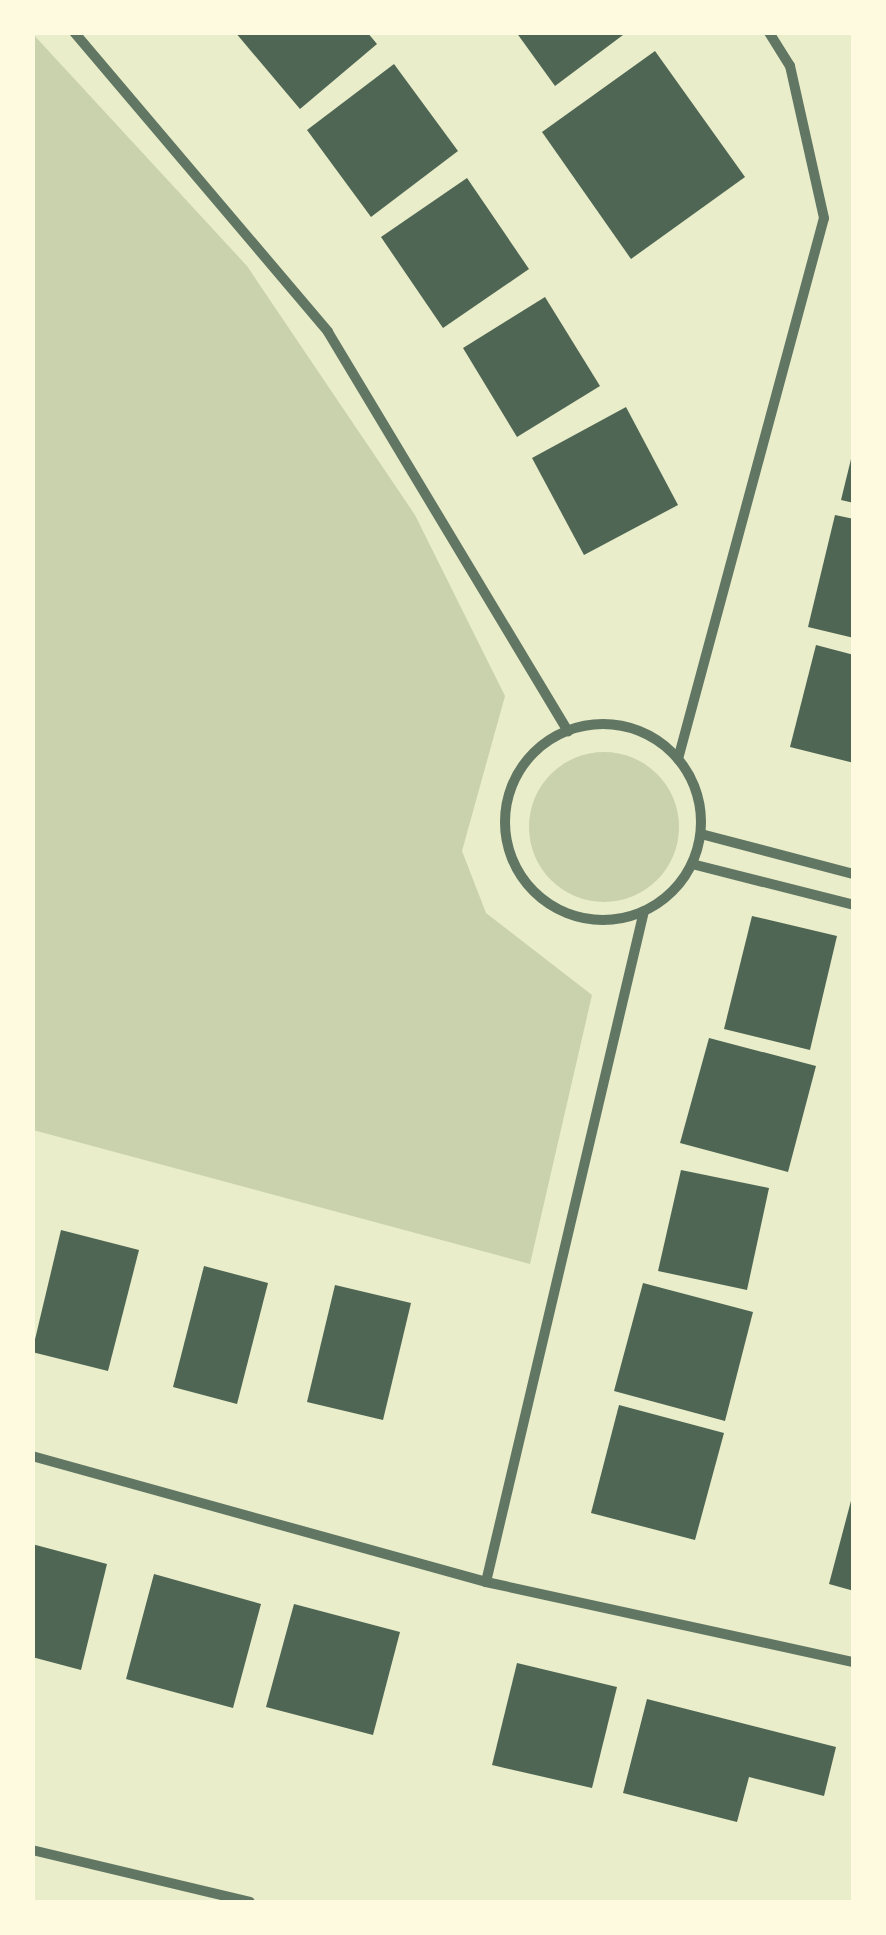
<!DOCTYPE html>
<html>
<head>
<meta charset="utf-8">
<style>
  body { margin:0 }
  #map { position:relative; width:886px; height:1935px; overflow:hidden; background:#e9edc9; font-family:"Sofia Sans Condensed",sans-serif }
  div>[style] { position:absolute }
  .green>* { inset:0; background:#cad2ad }
  .round { border-radius:50% }
  .building>* { inset:0; background:#4f6655 }
  .minor>* { height:10px; margin:-5px; padding:0 5px; transform-origin:5px; border-radius:5px; background:#617663 }
  .minor>.ring { margin:-5px; padding:0; box-sizing:content-box; background:none; border:10px solid #617663; border-radius:50% }
  span { translate:-50% -50%; white-space:nowrap; text-align:center; line-height:1.15; -webkit-text-stroke:8px #fefae0; paint-order:stroke }
  .frame { position:absolute; inset:0; border:35px solid #fefae0; pointer-events:none }
</style>
</head>
<body>
<div id="map">
  <div class="green">
    <i style="clip-path:polygon(32px 33px,247px 266px,415px 515px,505px 696px,462px 851px,486px 913px,592px 995px,530px 1264px,33px 1130px)"></i>
    <i class="round" style="left:529px;top:752px;width:150px;height:150px"></i>
  </div>
  <div class="building">
    <i style="clip-path:polygon(235px 32px,367px 32px,377px 44px,300px 109px)"></i>
    <i style="clip-path:polygon(516px 32px,627px 32px,555px 86px)"></i>
    <i style="clip-path:polygon(655px 51px,745px 177px,631px 259px,542px 132px)"></i>
    <i style="clip-path:polygon(394px 64px,458px 151px,371px 217px,307px 130px)"></i>
    <i style="clip-path:polygon(467px 178px,529px 269px,443px 328px,381px 237px)"></i>
    <i style="clip-path:polygon(545px 297px,600px 386px,517px 437px,463px 348px)"></i>
    <i style="clip-path:polygon(626px 407px,678px 505px,584px 555px,532px 458px)"></i>
    <i style="clip-path:polygon(852px 455px,854px 456px,854px 503px,841px 500px)"></i>
    <i style="clip-path:polygon(835px 515px,854px 519px,854px 638px,808px 627px)"></i>
    <i style="clip-path:polygon(816px 645px,854px 655px,854px 763px,790px 747px)"></i>
    <i style="clip-path:polygon(752px 916px,837px 936px,810px 1050px,724px 1029px)"></i>
    <i style="clip-path:polygon(709px 1038px,816px 1066px,788px 1172px,680px 1143px)"></i>
    <i style="clip-path:polygon(681px 1170px,769px 1188px,747px 1290px,658px 1271px)"></i>
    <i style="clip-path:polygon(61px 1230px,139px 1250px,108px 1371px,32px 1352px)"></i>
    <i style="clip-path:polygon(204px 1266px,268px 1283px,237px 1404px,173px 1387px)"></i>
    <i style="clip-path:polygon(643px 1283px,753px 1312px,725px 1421px,614px 1391px)"></i>
    <i style="clip-path:polygon(335px 1285px,411px 1303px,383px 1420px,307px 1402px)"></i>
    <i style="clip-path:polygon(619px 1405px,724px 1433px,695px 1540px,591px 1513px)"></i>
    <i style="clip-path:polygon(852px 1497px,854px 1497px,854px 1591px,829px 1584px)"></i>
    <i style="clip-path:polygon(32px 1544px,107px 1564px,81px 1670px,32px 1657px)"></i>
    <i style="clip-path:polygon(154px 1574px,261px 1604px,233px 1708px,126px 1679px)"></i>
    <i style="clip-path:polygon(294px 1604px,400px 1632px,373px 1735px,266px 1707px)"></i>
    <i style="clip-path:polygon(517px 1663px,617px 1687px,592px 1788px,492px 1765px)"></i>
    <i style="clip-path:polygon(647px 1699px,836px 1747px,824px 1796px,749px 1777px,737px 1822px,623px 1793px)"></i>
  </div>
  <div class="minor">
    <i style="left:74px;top:32px;width:393px;rotate:49.7deg"></i>
    <i style="left:328px;top:332px;width:466px;rotate:59deg"></i>
    <i class="ring" style="left:505px;top:724px;width:186px;height:186px"></i>
    <i style="left:678px;top:759px;width:560px;rotate:-74.9deg"></i>
    <i style="left:824px;top:218px;width:156px;rotate:-102.6deg"></i>
    <i style="left:790px;top:66px;width:40px;rotate:-122deg"></i>
    <i style="left:701px;top:834px;width:158px;rotate:14.7deg"></i>
    <i style="left:692px;top:864px;width:167px;rotate:14.2deg"></i>
    <i style="left:32px;top:1456px;width:471px;rotate:15.5deg"></i>
    <i style="left:486px;top:1582px;width:377px;rotate:12.3deg"></i>
    <i style="left:486px;top:1582px;width:689px;rotate:-76.75deg"></i>
    <i style="left:32px;top:1850px;width:224px;rotate:13.4deg"></i>
  </div>
  <div class="frame"></div>
</div>
</body>
</html>
